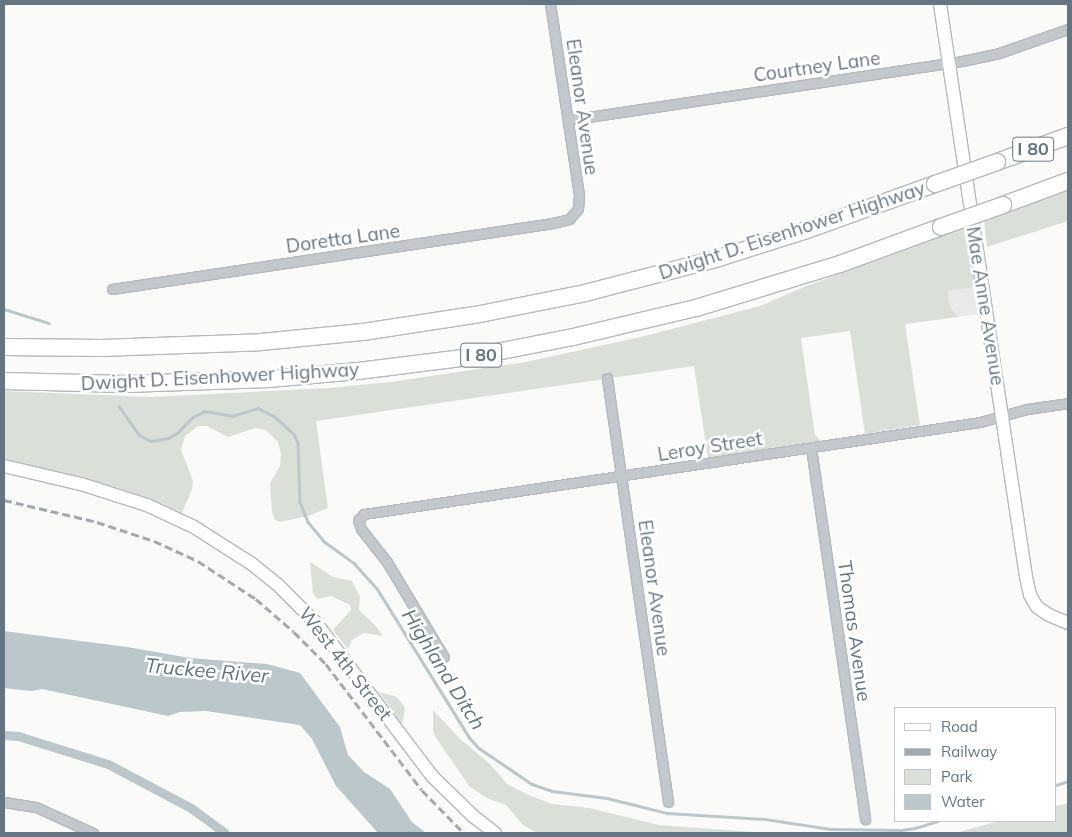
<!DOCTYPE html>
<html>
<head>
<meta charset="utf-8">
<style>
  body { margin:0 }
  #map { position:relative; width:1072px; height:837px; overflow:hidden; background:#fafaf8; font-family:Mulish,sans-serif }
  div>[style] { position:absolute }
  .built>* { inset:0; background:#e8e9e9 }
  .green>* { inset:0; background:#dadfd7 }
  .water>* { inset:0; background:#bbc7cb }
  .stream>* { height:2.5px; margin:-1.25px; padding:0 1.25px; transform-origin:1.25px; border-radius:1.25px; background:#bbc7cb }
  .canal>* { height:9px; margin:-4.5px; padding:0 4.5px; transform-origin:4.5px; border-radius:4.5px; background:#bbc7cb }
  .roads { filter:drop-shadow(1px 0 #b3babf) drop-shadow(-1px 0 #b3babf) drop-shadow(0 1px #b3babf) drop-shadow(0 -1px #b3babf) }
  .street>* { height:9px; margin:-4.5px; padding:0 4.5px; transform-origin:4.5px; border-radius:4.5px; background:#c3c8cc }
  .secondary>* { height:12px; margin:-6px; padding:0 6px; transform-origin:6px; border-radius:6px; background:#fff }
  .highway>* { height:16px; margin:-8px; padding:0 8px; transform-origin:8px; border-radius:8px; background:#fff }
  .rail>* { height:2.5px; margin-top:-1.25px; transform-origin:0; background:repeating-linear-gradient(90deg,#a2aab0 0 8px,transparent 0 12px) }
  .bridges { filter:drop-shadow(1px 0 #b4b9bd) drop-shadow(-1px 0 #b4b9bd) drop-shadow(0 1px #b4b9bd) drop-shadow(0 -1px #b4b9bd) }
  .highway-bridge>* { height:16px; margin:-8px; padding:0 8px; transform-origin:8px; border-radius:8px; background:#fff }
  span { translate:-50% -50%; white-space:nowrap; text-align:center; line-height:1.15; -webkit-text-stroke:5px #fff; paint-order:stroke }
  .shield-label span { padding:1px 4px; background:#fff; border:1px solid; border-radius:4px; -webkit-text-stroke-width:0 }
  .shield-label { font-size:18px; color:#657683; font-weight:700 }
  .street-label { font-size:19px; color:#657683 }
  .water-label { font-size:20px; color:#60757c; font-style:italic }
  .frame { position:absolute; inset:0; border:5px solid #657683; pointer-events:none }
  .legend { position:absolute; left:894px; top:707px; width:162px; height:115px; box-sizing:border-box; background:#fff; border:1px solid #c1c8cd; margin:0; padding:6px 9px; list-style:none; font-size:15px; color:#657683 }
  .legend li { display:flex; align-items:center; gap:10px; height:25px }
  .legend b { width:25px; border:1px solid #c1c8cd }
</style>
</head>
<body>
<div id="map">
  <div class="built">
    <i style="clip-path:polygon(976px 287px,980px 314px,958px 317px,950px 307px,948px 291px)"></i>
  </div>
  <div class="green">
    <i style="clip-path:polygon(1068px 191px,1068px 221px,987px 247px,984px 221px)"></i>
    <i style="clip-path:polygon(967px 227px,976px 287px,948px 291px,950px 307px,958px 317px,905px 324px,920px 425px,865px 434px,850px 331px,801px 338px,815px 435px,821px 441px,708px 458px,694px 366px,316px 421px,328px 508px,308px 516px,280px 522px,275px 520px,272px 512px,270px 483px,280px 466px,281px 454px,278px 442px,266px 430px,255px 428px,228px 437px,207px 426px,198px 426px,185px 436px,181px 450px,193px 481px,192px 489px,182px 513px,149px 498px,108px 485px,4px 459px,4px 391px,151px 397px,329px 388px,391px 382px,526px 362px,645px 336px,760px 306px,804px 287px)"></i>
    <i style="clip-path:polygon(310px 562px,333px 577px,352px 581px,360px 597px,359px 610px,376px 626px,383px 636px,364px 633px,352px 640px,348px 649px,333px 630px,351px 610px,350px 605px,331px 596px,317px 599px,313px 593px)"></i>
    <i style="clip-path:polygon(379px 692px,395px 696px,401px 702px,405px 709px,402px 724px)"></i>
    <i style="clip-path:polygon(433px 710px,460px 739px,491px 765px,507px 784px,531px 796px,552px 804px,589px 808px,659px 825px,767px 833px,537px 833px,523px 825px,506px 805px,489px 799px,470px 787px,436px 738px,433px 730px)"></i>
    <i style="clip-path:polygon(1068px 803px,1068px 833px,955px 833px,999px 821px,1056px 821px,1056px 806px)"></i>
  </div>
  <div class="water">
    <i style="clip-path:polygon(4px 631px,127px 647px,190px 658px,267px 664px,300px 673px,340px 727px,348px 755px,364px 772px,390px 789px,412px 822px,426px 833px,378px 833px,336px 786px,312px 739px,300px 725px,206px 711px,180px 712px,168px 716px,42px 689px,31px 691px,4px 688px)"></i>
  </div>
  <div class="stream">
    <i style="left:4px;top:309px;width:47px;rotate:17.3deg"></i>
    <i style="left:119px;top:406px;width:35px;rotate:55deg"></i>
    <i style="left:139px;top:435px;width:13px;rotate:27deg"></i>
    <i style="left:151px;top:441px;width:17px;rotate:-10deg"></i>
    <i style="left:168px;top:438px;width:10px;rotate:-29deg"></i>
    <i style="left:177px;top:433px;width:23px;rotate:-45deg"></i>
    <i style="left:193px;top:417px;width:13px;rotate:-27deg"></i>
    <i style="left:205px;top:411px;width:27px;rotate:10deg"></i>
    <i style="left:232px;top:416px;width:27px;rotate:-17deg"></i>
    <i style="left:258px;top:408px;width:18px;rotate:27deg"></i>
    <i style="left:274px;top:416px;width:27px;rotate:42deg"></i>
    <i style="left:294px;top:434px;width:10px;rotate:66deg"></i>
    <i style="left:298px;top:443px;width:59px;rotate:88.1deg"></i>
    <i style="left:300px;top:502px;width:22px;rotate:68deg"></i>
    <i style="left:308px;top:522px;width:26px;rotate:50deg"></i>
    <i style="left:325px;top:542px;width:36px;rotate:36deg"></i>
    <i style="left:354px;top:563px;width:36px;rotate:48deg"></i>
    <i style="left:378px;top:590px;width:173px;rotate:58.2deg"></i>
    <i style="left:469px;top:737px;width:15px;rotate:48deg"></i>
    <i style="left:479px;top:748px;width:64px;rotate:34.2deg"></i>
    <i style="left:532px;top:784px;width:21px;rotate:19deg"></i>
    <i style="left:552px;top:791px;width:55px;rotate:7.3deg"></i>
    <i style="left:607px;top:798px;width:62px;rotate:14deg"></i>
    <i style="left:667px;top:813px;width:98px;rotate:3.5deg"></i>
    <i style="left:765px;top:819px;width:66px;rotate:8.7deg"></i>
    <i style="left:830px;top:829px;width:71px;rotate:0.8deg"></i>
    <i style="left:901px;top:830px;width:14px;rotate:-8deg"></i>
    <i style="left:915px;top:828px;width:24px;rotate:-17deg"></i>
    <i style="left:1056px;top:785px;width:13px;rotate:-18deg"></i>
  </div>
  <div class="canal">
    <i style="left:4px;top:735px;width:14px;rotate:4deg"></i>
    <i style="left:18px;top:736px;width:94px;rotate:17.3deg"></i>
    <i style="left:108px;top:764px;width:94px;rotate:27.9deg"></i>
    <i style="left:191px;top:808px;width:42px;rotate:36.3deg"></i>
  </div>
  <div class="roads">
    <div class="street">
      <i style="left:568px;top:120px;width:398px;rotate:-8.5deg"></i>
      <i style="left:962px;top:61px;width:38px;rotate:-12deg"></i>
      <i style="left:999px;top:53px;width:73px;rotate:-19.2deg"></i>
      <i style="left:112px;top:289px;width:441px;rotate:-8.5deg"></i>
      <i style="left:548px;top:224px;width:22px;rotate:-13deg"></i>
      <i style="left:569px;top:219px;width:13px;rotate:-48deg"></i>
      <i style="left:578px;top:209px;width:14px;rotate:-86deg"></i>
      <i style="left:579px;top:195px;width:193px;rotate:-98.6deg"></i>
      <i style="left:607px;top:378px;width:428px;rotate:81.8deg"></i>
      <i style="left:811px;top:448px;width:375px;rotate:81.7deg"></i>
      <i style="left:444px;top:657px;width:111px;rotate:-121deg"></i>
      <i style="left:387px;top:562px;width:42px;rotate:-128.2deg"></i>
      <i style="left:361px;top:529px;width:9px;rotate:-108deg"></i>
      <i style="left:358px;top:520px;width:8px;rotate:-45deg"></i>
      <i style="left:364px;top:514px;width:623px;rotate:-8.49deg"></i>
      <i style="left:980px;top:422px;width:49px;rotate:-15.5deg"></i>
      <i style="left:1027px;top:409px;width:41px;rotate:-8.3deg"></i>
      <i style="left:4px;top:802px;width:32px;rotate:9deg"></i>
      <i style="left:36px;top:807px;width:63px;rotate:24.5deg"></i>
    </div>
    <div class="secondary">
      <i style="left:940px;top:4px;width:579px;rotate:81.46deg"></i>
      <i style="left:1026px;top:577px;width:18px;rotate:77deg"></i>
      <i style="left:1030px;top:595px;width:14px;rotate:60deg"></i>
      <i style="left:1037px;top:607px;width:14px;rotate:34deg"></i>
      <i style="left:1049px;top:615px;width:21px;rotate:23deg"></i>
      <i style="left:4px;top:466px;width:79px;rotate:13.2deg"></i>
      <i style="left:81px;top:484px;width:69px;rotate:17.7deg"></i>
      <i style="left:147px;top:505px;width:52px;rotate:25.1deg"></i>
      <i style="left:194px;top:527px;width:69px;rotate:32.5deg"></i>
      <i style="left:252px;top:564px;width:32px;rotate:39deg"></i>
      <i style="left:277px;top:584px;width:55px;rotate:45deg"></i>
      <i style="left:316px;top:623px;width:193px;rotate:52.8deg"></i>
      <i style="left:433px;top:777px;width:56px;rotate:44.3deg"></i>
      <i style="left:473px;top:816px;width:28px;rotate:38deg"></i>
    </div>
    <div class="highway">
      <i style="left:997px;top:162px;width:76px;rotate:-20.1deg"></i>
      <i style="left:1003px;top:205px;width:69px;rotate:-20.3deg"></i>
      <i style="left:4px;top:347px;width:97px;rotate:0.6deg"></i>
      <i style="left:101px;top:348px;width:160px;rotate:-2.1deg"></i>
      <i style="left:261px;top:342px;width:102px;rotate:-5.6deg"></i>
      <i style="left:363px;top:332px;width:118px;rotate:-8.7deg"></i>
      <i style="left:480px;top:314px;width:107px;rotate:-11.3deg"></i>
      <i style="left:585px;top:293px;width:138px;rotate:-14.6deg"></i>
      <i style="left:719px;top:258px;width:92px;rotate:-17.7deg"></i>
      <i style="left:807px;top:230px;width:136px;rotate:-19.8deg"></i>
      <i style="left:4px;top:381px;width:123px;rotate:1.4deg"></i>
      <i style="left:127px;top:384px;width:142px;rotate:-2deg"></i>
      <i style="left:269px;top:379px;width:89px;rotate:-5.1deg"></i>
      <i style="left:358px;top:371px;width:114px;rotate:-7.1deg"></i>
      <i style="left:471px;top:357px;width:104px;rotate:-11.1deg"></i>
      <i style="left:573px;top:337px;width:126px;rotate:-13.3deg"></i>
      <i style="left:696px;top:308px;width:151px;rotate:-17deg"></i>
      <i style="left:840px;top:264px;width:108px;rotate:-20.1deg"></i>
    </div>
  </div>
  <div class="rail">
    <i style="left:4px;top:500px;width:96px;rotate:13.3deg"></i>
    <i style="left:97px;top:522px;width:60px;rotate:18.4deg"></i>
    <i style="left:154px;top:541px;width:48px;rotate:24.4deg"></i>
    <i style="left:198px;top:561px;width:69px;rotate:33.2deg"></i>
    <i style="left:256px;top:599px;width:50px;rotate:41deg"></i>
    <i style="left:294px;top:632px;width:45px;rotate:45deg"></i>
    <i style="left:326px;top:664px;width:158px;rotate:52.7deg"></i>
    <i style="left:422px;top:790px;width:60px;rotate:45.7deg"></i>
  </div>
  <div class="bridges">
    <div class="highway-bridge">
      <i style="left:935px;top:184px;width:66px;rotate:-19.5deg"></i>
      <i style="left:941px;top:227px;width:66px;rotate:-19.5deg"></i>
    </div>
  </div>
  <div class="shield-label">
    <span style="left:1033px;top:149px">I 80</span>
    <span style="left:481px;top:355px">I 80</span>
  </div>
  <div class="street-label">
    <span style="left:817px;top:67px;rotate:-8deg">Courtney Lane</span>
    <span style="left:582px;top:107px;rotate:82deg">Eleanor Avenue</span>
    <span style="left:792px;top:231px;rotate:-18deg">Dwight D. Eisenhower Highway</span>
    <span style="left:343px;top:239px;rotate:-8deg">Doretta Lane</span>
    <span style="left:985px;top:306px;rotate:81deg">Mae Anne Avenue</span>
    <span style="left:220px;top:377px;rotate:-3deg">Dwight D. Eisenhower Highway</span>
    <span style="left:710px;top:447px;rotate:-9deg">Leroy Street</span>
    <span style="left:654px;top:588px;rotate:82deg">Eleanor Avenue</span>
    <span style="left:854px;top:631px;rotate:82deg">Thomas Avenue</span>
    <span style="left:345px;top:664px;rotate:52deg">West 4th Street</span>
  </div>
  <div class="water-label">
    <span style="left:444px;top:669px;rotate:58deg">Highland Ditch</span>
    <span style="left:207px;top:670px;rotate:5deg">Truckee River</span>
  </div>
  <div class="frame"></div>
  <ul class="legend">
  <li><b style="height:6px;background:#fff"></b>Road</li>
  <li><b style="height:6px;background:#a2aab0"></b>Railway</li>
  <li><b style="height:14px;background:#dadfd7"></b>Park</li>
  <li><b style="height:14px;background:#bbc7cb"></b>Water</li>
  </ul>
</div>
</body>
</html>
